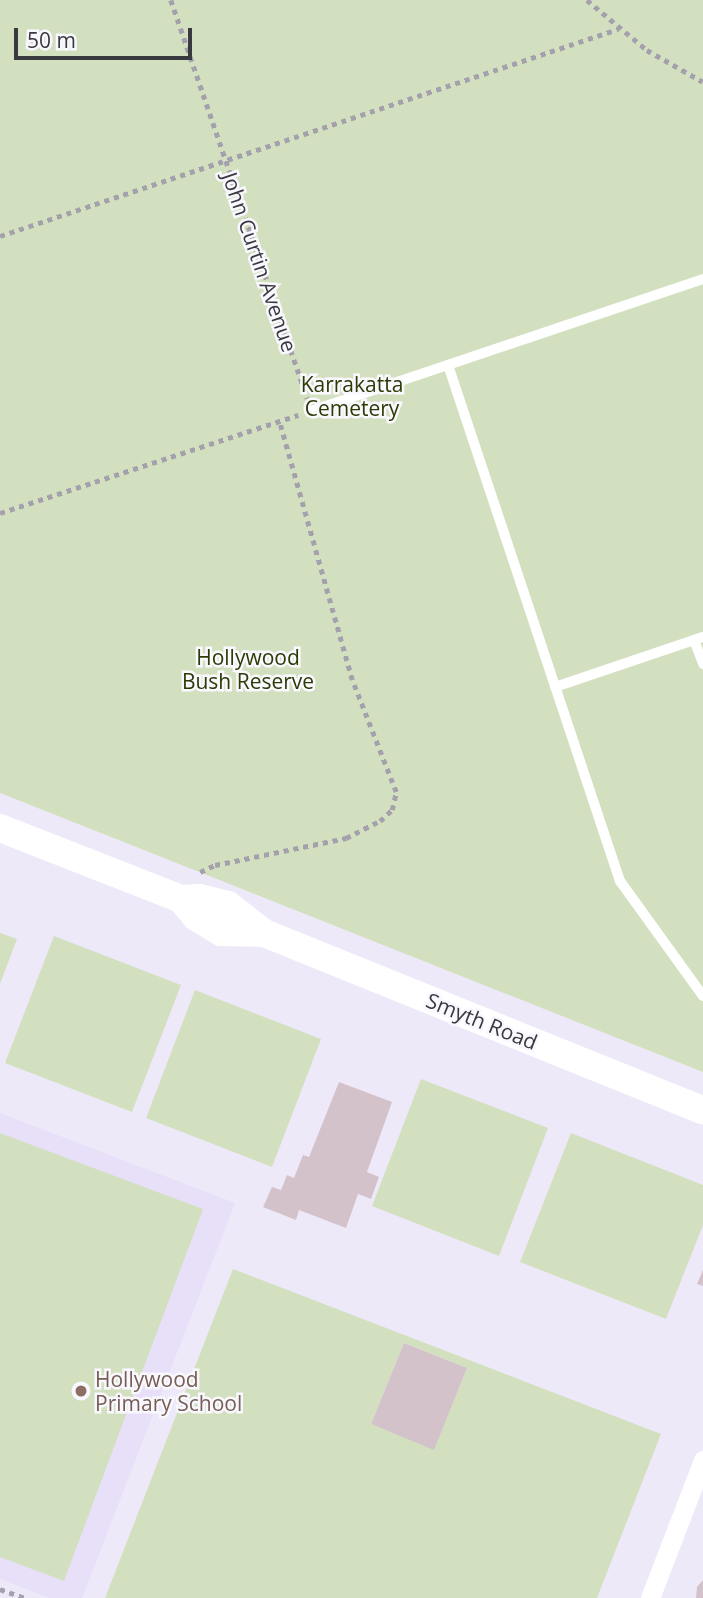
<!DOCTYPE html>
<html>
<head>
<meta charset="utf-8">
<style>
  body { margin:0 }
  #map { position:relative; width:703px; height:1598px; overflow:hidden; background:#eee9f9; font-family:"Open Sans",sans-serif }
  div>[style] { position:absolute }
  .built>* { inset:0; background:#e7e0f8 }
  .green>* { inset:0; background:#d3e0c0 }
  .building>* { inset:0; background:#d4c2ca }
  .path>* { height:4.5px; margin-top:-2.25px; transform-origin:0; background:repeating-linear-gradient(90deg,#a4a1ad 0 5px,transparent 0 10px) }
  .lane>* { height:10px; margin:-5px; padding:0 5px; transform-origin:5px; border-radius:5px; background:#fff }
  .street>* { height:19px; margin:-9.5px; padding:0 9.5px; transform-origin:9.5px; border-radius:9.5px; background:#fff }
  .secondary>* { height:28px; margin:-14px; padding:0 14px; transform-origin:14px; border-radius:14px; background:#fff }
  .dots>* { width:19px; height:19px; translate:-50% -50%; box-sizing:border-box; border:4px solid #faf8ff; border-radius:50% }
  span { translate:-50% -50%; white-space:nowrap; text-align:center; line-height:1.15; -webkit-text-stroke:5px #faf8ff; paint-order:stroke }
  .street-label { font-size:21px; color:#3a393f }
  .park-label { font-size:21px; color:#2c3b04 }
  .education-label { font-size:21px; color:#785e54 }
  .left { translate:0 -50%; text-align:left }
  .scale { position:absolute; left:14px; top:28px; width:178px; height:32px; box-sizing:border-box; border:4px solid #3a393f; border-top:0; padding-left:9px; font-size:21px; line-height:24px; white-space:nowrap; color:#3a393f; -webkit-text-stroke:5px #faf8ff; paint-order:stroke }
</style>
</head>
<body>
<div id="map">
  <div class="built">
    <i style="clip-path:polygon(0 1113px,235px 1203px,82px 1598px,50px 1598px,0 1579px)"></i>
  </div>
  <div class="green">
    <i style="clip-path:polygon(0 0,703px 0,703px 1072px,0 793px)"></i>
    <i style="clip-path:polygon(0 933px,17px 939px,0 984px)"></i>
    <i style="clip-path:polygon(54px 936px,181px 985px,132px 1112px,5px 1063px)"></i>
    <i style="clip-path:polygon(195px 990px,321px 1039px,272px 1167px,146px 1118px)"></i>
    <i style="clip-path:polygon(421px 1079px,548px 1128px,499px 1256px,372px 1206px)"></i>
    <i style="clip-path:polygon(0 1133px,203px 1209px,64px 1581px,0 1557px)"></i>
    <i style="clip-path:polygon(571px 1133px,703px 1185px,703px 1225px,666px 1319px,520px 1262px)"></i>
    <i style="clip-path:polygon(evenodd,233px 1269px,661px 1434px,597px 1598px,105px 1598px,233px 1269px,404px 1343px,467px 1368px,434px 1449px,371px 1424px,404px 1343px)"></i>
  </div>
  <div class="building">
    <i style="clip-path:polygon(339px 1082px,392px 1102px,367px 1172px,379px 1177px,371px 1199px,358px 1194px,346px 1228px,299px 1210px,296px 1220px,263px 1207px,272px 1187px,281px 1190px,287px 1175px,294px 1178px,303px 1155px,309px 1157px)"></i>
    <i style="clip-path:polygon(703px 1270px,703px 1286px,697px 1284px)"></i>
    <i style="clip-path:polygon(404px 1343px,467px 1368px,434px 1450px,371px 1424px)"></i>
    <i style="clip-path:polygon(703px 1580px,703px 1598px,696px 1598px,697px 1587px)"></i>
  </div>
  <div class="path">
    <i style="left:171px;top:0;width:421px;rotate:71.1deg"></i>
    <i style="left:587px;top:0;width:78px;rotate:39.8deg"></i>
    <i style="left:647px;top:50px;width:64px;rotate:29.7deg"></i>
    <i style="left:0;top:236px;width:652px;rotate:-18.52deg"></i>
    <i style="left:0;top:513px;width:314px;rotate:-18.2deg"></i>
    <i style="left:200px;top:872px;width:17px;rotate:-25deg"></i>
    <i style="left:215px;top:865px;width:134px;rotate:-11.6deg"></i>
    <i style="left:346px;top:838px;width:38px;rotate:-27deg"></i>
    <i style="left:380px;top:821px;width:16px;rotate:-43deg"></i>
    <i style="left:392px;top:810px;width:18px;rotate:-77deg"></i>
    <i style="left:396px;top:792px;width:120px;rotate:-111.4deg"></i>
    <i style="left:352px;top:680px;width:269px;rotate:-105.7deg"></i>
    <i style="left:0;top:1589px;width:27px;rotate:20deg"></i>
  </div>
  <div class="lane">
    <i style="left:448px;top:365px;width:544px;rotate:71.57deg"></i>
    <i style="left:620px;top:881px;width:142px;rotate:54.2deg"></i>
    <i style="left:311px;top:411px;width:414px;rotate:-18.6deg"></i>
    <i style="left:694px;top:640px;width:26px;rotate:69deg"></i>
    <i style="left:555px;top:687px;width:156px;rotate:-18.7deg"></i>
  </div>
  <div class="street">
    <i style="left:650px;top:1598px;width:148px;rotate:-69deg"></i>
  </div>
  <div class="secondary">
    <i style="left:0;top:828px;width:194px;rotate:21.4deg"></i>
    <i style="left:181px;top:899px;width:19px;rotate:-3deg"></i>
    <i style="left:200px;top:898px;width:29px;rotate:14deg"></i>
    <i style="left:228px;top:905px;width:46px;rotate:37.9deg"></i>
    <i style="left:264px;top:933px;width:473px;rotate:22deg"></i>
    <i style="left:181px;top:899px;width:23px;rotate:50deg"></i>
    <i style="left:196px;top:917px;width:29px;rotate:31deg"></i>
    <i style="left:221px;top:932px;width:43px;rotate:1.3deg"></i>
  </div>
  <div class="dots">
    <i style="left:81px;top:1391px;background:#8d6e63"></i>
  </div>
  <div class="street-label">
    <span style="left:260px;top:262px;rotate:71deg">John Curtin Avenue</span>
    <span style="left:482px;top:1021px;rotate:22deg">Smyth Road</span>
  </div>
  <div class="park-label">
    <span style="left:352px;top:396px">Karrakatta<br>Cemetery</span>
    <span style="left:248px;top:669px">Hollywood<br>Bush Reserve</span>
  </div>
  <div class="education-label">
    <span class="left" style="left:95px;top:1391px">Hollywood<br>Primary School</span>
  </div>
  <div class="scale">50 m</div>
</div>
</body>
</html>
